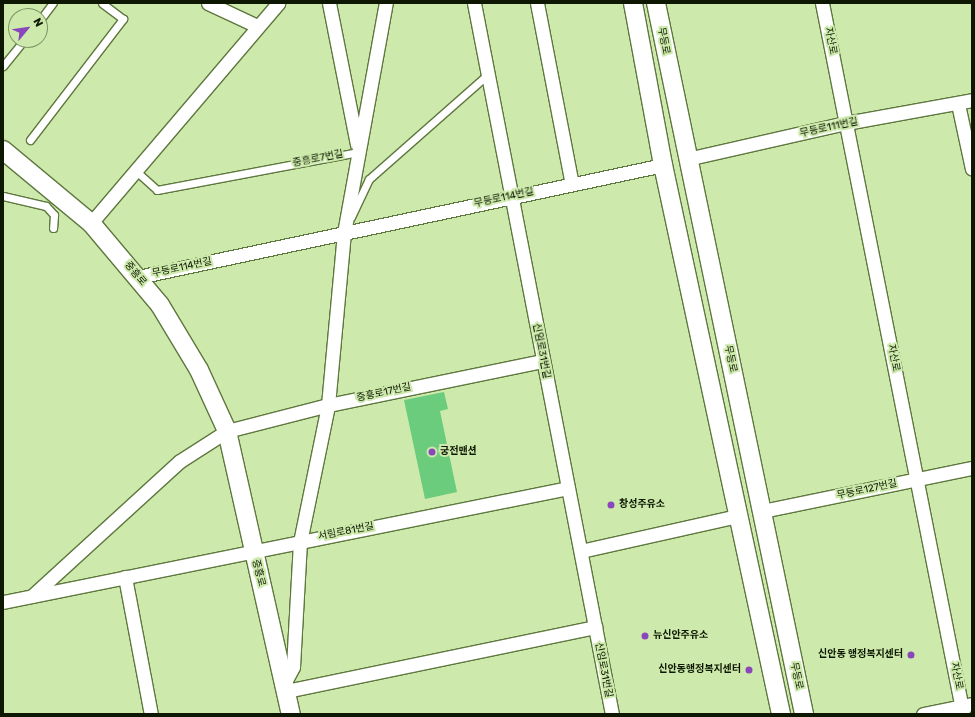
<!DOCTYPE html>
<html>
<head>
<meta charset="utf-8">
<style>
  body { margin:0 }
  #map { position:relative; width:975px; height:717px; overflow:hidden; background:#cdeaac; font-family:Rubik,"Noto Sans KR",sans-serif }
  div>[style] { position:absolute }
  .building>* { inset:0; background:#6acc7c }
  .roads { filter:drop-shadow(1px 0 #5e773e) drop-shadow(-1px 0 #5e773e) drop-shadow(0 1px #5e773e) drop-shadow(0 -1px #5e773e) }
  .lane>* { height:7px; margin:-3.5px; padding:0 3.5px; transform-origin:3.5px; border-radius:3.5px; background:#fff }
  .street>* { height:13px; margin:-6.5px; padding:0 6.5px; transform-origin:6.5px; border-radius:6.5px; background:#fff }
  .secondary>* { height:18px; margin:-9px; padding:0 9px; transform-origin:9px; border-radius:9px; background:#fff }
  .dots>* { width:11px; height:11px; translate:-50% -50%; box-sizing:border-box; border:2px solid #cdeaac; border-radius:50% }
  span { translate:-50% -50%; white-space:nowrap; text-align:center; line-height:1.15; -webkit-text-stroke:4px #cdeaac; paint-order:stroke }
  .street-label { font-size:10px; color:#0e1702 }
  .poi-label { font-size:10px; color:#0e1702; font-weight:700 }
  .left { translate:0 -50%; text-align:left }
  .right { translate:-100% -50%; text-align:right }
  .frame { position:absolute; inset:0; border:4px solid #0e1702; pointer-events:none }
  .north { position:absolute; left:8px; top:8px; width:40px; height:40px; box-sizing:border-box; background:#cdeaac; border:1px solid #819668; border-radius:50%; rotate:61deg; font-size:11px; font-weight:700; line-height:16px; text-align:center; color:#0e1702 }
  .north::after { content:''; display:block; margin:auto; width:14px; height:18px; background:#8a47bb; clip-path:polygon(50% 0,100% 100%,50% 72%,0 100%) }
</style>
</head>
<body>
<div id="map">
  <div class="building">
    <i style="clip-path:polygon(444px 392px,448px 409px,440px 411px,457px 492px,425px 499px,404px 400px)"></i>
  </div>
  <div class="roads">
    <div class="lane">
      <i style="left:40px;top:20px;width:21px;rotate:-53deg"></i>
      <i style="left:3px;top:66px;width:33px;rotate:-51deg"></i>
      <i style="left:30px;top:140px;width:153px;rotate:-52.5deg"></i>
      <i style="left:123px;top:19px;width:26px;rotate:-143deg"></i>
      <i style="left:136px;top:171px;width:28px;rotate:42deg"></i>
      <i style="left:157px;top:190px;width:205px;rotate:-10.7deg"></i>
      <i style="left:3px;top:196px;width:44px;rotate:13.1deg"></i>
      <i style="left:46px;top:206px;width:12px;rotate:48deg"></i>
      <i style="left:54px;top:215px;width:13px;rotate:94deg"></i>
      <i style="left:351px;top:217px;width:42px;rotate:-64.7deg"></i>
      <i style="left:369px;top:179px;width:159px;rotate:-41.4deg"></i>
    </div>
    <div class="street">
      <i style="left:208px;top:3px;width:54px;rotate:25.1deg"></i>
      <i style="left:329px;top:3px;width:144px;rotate:78.8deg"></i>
      <i style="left:474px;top:3px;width:724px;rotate:79.02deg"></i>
      <i style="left:537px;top:3px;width:184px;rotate:79.1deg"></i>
      <i style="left:822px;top:3px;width:725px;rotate:78.78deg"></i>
      <i style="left:958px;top:104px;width:66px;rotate:77.8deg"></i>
      <i style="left:687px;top:159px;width:163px;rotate:-12.8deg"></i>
      <i style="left:846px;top:123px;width:128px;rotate:-10.3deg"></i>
      <i style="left:91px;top:223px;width:289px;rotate:-49.6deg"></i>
      <i style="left:138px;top:277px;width:537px;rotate:-12.04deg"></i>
      <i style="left:762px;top:511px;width:214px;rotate:-11.6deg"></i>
      <i style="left:581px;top:551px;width:160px;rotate:-12.6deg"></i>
      <i style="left:125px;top:577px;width:139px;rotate:79.3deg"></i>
      <i style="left:32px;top:596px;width:200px;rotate:-42.4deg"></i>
      <i style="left:180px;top:461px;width:56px;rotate:-32.6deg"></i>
      <i style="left:227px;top:431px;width:104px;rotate:-14.4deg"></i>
      <i style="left:328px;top:405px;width:219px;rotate:-11.6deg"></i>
      <i style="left:3px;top:602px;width:576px;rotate:-11.41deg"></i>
      <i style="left:285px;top:682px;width:17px;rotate:-62deg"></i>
      <i style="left:293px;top:667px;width:125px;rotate:-86.8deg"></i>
      <i style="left:300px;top:542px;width:140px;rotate:-78.4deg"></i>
      <i style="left:328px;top:405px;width:173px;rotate:-84.7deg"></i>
      <i style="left:344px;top:233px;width:234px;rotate:-79.7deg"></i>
      <i style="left:286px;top:691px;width:316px;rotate:-11.7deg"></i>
      <i style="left:923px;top:714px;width:50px;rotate:-11.5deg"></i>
    </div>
    <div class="secondary">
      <i style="left:633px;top:3px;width:165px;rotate:79.5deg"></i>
      <i style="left:663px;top:165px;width:562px;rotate:77.87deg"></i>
      <i style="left:656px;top:3px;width:726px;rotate:78.24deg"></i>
      <i style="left:3px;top:150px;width:114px;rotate:39.7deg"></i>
      <i style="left:91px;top:223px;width:107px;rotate:49.9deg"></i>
      <i style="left:160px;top:305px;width:76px;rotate:59deg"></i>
      <i style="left:199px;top:370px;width:67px;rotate:65.3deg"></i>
      <i style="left:227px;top:431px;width:290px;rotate:77.3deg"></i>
    </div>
  </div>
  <div class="dots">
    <i style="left:432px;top:452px;background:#8a47bb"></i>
    <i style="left:611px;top:505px;background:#8a47bb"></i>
    <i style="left:645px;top:636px;background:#8a47bb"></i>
    <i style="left:911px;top:655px;background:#8a47bb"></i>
    <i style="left:749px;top:670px;background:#8a47bb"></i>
  </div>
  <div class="street-label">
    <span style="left:663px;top:41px;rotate:79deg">무등로</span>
    <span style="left:830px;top:41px;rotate:79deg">자산로</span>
    <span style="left:829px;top:128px;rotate:-12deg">무등로111번길</span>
    <span style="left:318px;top:159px;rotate:-11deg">중흥로7번길</span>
    <span style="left:504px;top:198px;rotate:-12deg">무등로114번길</span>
    <span style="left:182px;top:268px;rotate:-12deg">무등로114번길</span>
    <span style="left:135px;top:274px;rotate:50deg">중흥로</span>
    <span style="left:541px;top:351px;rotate:79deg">신임로31번길</span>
    <span style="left:893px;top:358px;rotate:79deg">자산로</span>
    <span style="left:730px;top:359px;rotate:78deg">무등로</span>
    <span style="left:384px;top:393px;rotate:-12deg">중흥로17번길</span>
    <span style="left:867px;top:490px;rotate:-12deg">무등로127번길</span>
    <span style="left:346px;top:532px;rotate:-11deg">서림로81번길</span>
    <span style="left:258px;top:573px;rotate:76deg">중흥로</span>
    <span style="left:603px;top:670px;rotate:79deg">신임로31번길</span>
    <span style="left:796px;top:676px;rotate:78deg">무등로</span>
    <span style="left:956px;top:676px;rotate:79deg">자산로</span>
  </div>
  <div class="poi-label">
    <span class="left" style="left:440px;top:452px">궁전맨션</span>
    <span class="left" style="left:619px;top:505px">창성주유소</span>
    <span class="left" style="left:653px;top:636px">뉴신안주유소</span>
    <span class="right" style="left:903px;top:655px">신안동 행정복지센터</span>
    <span class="right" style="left:741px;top:670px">신안동행정복지센터</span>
  </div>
  <div class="frame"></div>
  <div class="north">N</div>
</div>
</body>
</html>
